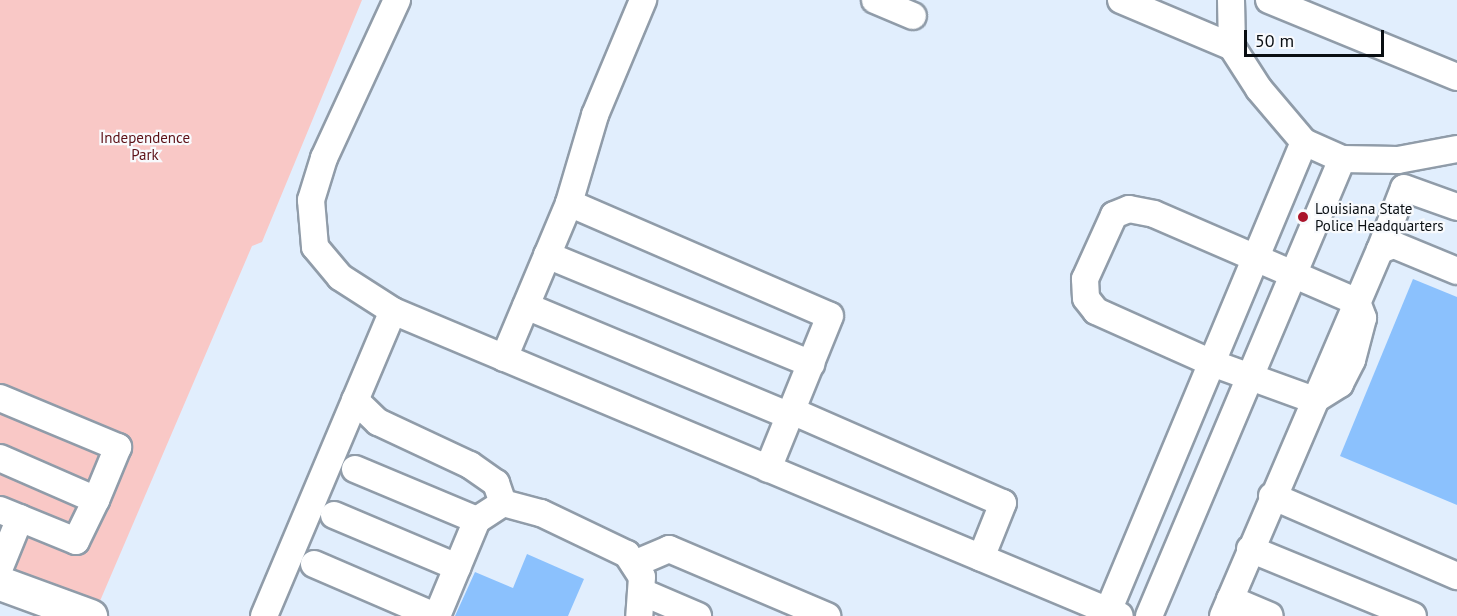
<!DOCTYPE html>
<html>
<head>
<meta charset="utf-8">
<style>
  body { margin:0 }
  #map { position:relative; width:1457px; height:616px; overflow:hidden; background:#e1eefd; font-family:"PT Sans",sans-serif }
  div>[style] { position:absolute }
  .green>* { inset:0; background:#f9c8c6 }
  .building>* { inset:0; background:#8bc1fd }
  .roads { filter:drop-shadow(2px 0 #909ca9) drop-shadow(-2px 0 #909ca9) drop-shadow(0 2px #909ca9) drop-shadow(0 -2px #909ca9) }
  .minor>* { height:26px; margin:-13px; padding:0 13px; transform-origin:13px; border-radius:13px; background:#fff }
  .major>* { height:33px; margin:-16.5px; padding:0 16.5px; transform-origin:16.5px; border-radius:16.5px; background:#fff }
  .dots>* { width:16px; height:16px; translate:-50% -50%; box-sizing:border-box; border:3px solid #f8fafd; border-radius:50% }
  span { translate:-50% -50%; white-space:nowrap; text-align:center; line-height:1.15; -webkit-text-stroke:4.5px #f8fafd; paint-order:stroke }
  .park-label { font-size:15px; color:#5d1218 }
  .poi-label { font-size:15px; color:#090e12 }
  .left { translate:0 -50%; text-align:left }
  .scale { position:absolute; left:1244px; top:30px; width:140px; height:27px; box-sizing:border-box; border:3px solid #090e12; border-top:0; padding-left:8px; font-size:18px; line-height:21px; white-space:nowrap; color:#090e12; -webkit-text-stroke:4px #f8fafd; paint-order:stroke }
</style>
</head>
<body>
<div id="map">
  <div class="green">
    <i style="clip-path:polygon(0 0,362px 0,262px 242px,252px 246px,97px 608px,0 572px)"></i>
  </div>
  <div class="building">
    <i style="clip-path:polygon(1413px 279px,1457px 297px,1457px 505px,1340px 456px)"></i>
    <i style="clip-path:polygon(527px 554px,584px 579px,568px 616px,455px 616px,475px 572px,513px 588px)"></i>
  </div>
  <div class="roads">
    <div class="minor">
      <i style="left:397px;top:0;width:174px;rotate:114.8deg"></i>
      <i style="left:324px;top:158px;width:44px;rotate:107.2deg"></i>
      <i style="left:311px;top:200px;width:47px;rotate:85.1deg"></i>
      <i style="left:315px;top:247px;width:39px;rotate:50deg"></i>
      <i style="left:340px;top:277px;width:63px;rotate:32.7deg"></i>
      <i style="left:393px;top:311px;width:788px;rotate:22.76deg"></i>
      <i style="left:875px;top:0;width:41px;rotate:22.8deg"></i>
      <i style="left:1121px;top:0;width:121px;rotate:22.9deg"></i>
      <i style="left:1232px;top:47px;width:50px;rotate:57.3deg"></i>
      <i style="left:1259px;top:89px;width:70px;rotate:49.7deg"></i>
      <i style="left:1304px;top:142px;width:42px;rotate:24.1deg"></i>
      <i style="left:1342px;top:159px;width:56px;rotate:1deg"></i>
      <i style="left:1398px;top:160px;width:60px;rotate:-10.6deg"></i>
      <i style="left:1231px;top:0;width:47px;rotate:88.8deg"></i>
      <i style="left:1269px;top:0;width:203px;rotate:22.3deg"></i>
      <i style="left:569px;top:203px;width:92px;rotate:-73.5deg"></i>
      <i style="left:595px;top:115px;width:125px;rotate:-67.3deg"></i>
      <i style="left:1129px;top:209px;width:25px;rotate:11deg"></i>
      <i style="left:1154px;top:214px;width:221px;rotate:23.4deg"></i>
      <i style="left:1357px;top:302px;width:17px;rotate:69deg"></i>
      <i style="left:1363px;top:318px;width:43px;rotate:104.7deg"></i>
      <i style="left:1352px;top:360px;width:27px;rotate:117deg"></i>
      <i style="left:1340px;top:384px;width:31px;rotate:148deg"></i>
      <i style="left:1314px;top:400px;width:109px;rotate:-160.1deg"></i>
      <i style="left:1212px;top:363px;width:127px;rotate:-155.9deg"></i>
      <i style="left:1096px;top:311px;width:16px;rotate:-128deg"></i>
      <i style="left:1086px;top:298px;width:19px;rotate:-93deg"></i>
      <i style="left:1085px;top:279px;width:70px;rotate:-65.6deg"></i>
      <i style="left:1114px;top:215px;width:16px;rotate:-22deg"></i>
      <i style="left:1380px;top:250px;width:66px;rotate:-68.8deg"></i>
      <i style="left:1404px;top:188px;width:56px;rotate:19.7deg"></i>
      <i style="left:547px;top:255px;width:286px;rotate:22.4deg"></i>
      <i style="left:526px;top:306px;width:286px;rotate:22.6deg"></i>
      <i style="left:504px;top:358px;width:168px;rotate:-67.2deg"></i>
      <i style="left:569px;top:203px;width:284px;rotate:23.4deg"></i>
      <i style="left:830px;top:316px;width:165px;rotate:112.1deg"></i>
      <i style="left:0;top:398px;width:128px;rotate:22.6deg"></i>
      <i style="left:118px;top:447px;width:57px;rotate:112.5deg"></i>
      <i style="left:96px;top:500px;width:105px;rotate:-156.4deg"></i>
      <i style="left:355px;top:400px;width:32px;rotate:44deg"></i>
      <i style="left:378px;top:422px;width:102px;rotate:25.1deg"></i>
      <i style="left:470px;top:465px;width:32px;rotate:35deg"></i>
      <i style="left:496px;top:483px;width:21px;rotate:71deg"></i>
      <i style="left:792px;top:411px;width:230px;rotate:23.6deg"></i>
      <i style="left:1003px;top:503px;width:59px;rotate:111.8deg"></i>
      <i style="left:355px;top:469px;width:132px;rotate:22.7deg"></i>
      <i style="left:1272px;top:496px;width:202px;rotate:23.4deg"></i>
      <i style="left:0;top:510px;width:82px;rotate:22.2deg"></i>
      <i style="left:76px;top:541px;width:46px;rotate:-64deg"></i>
      <i style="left:334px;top:515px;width:134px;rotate:22.9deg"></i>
      <i style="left:1250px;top:549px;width:176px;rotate:22.3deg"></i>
      <i style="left:314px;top:564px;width:132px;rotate:23.3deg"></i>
      <i style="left:634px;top:564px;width:38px;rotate:-23deg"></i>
      <i style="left:669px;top:549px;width:172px;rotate:23deg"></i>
      <i style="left:0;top:567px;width:53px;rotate:-67.8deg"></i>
      <i style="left:642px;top:592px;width:61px;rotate:23.2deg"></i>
      <i style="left:1230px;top:599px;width:43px;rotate:23deg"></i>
      <i style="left:264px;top:616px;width:331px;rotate:-67.1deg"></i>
      <i style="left:437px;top:616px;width:104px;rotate:-67.4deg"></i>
      <i style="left:477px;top:520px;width:31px;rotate:-33deg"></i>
      <i style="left:503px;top:503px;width:39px;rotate:15deg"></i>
      <i style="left:541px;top:513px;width:95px;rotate:25.5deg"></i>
      <i style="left:627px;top:554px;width:27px;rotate:57deg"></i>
      <i style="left:642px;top:577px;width:39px;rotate:94deg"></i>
      <i style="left:1106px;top:616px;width:514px;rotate:-67.33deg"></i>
      <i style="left:1149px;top:616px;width:496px;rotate:-67.1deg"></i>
      <i style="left:1223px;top:616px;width:398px;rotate:-66.8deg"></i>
      <i style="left:1380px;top:250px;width:15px;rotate:-20deg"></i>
      <i style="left:1394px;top:245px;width:68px;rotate:22.4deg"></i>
    </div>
    <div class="major">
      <i style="left:0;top:583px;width:96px;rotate:20.1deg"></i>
    </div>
  </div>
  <div class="dots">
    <i style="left:1303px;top:217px;background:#aa132a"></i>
  </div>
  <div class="park-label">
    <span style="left:145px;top:146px">Independence<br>Park</span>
  </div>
  <div class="poi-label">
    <span class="left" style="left:1315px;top:217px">Louisiana State<br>Police Headquarters</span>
  </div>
  <div class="scale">50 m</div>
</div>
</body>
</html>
